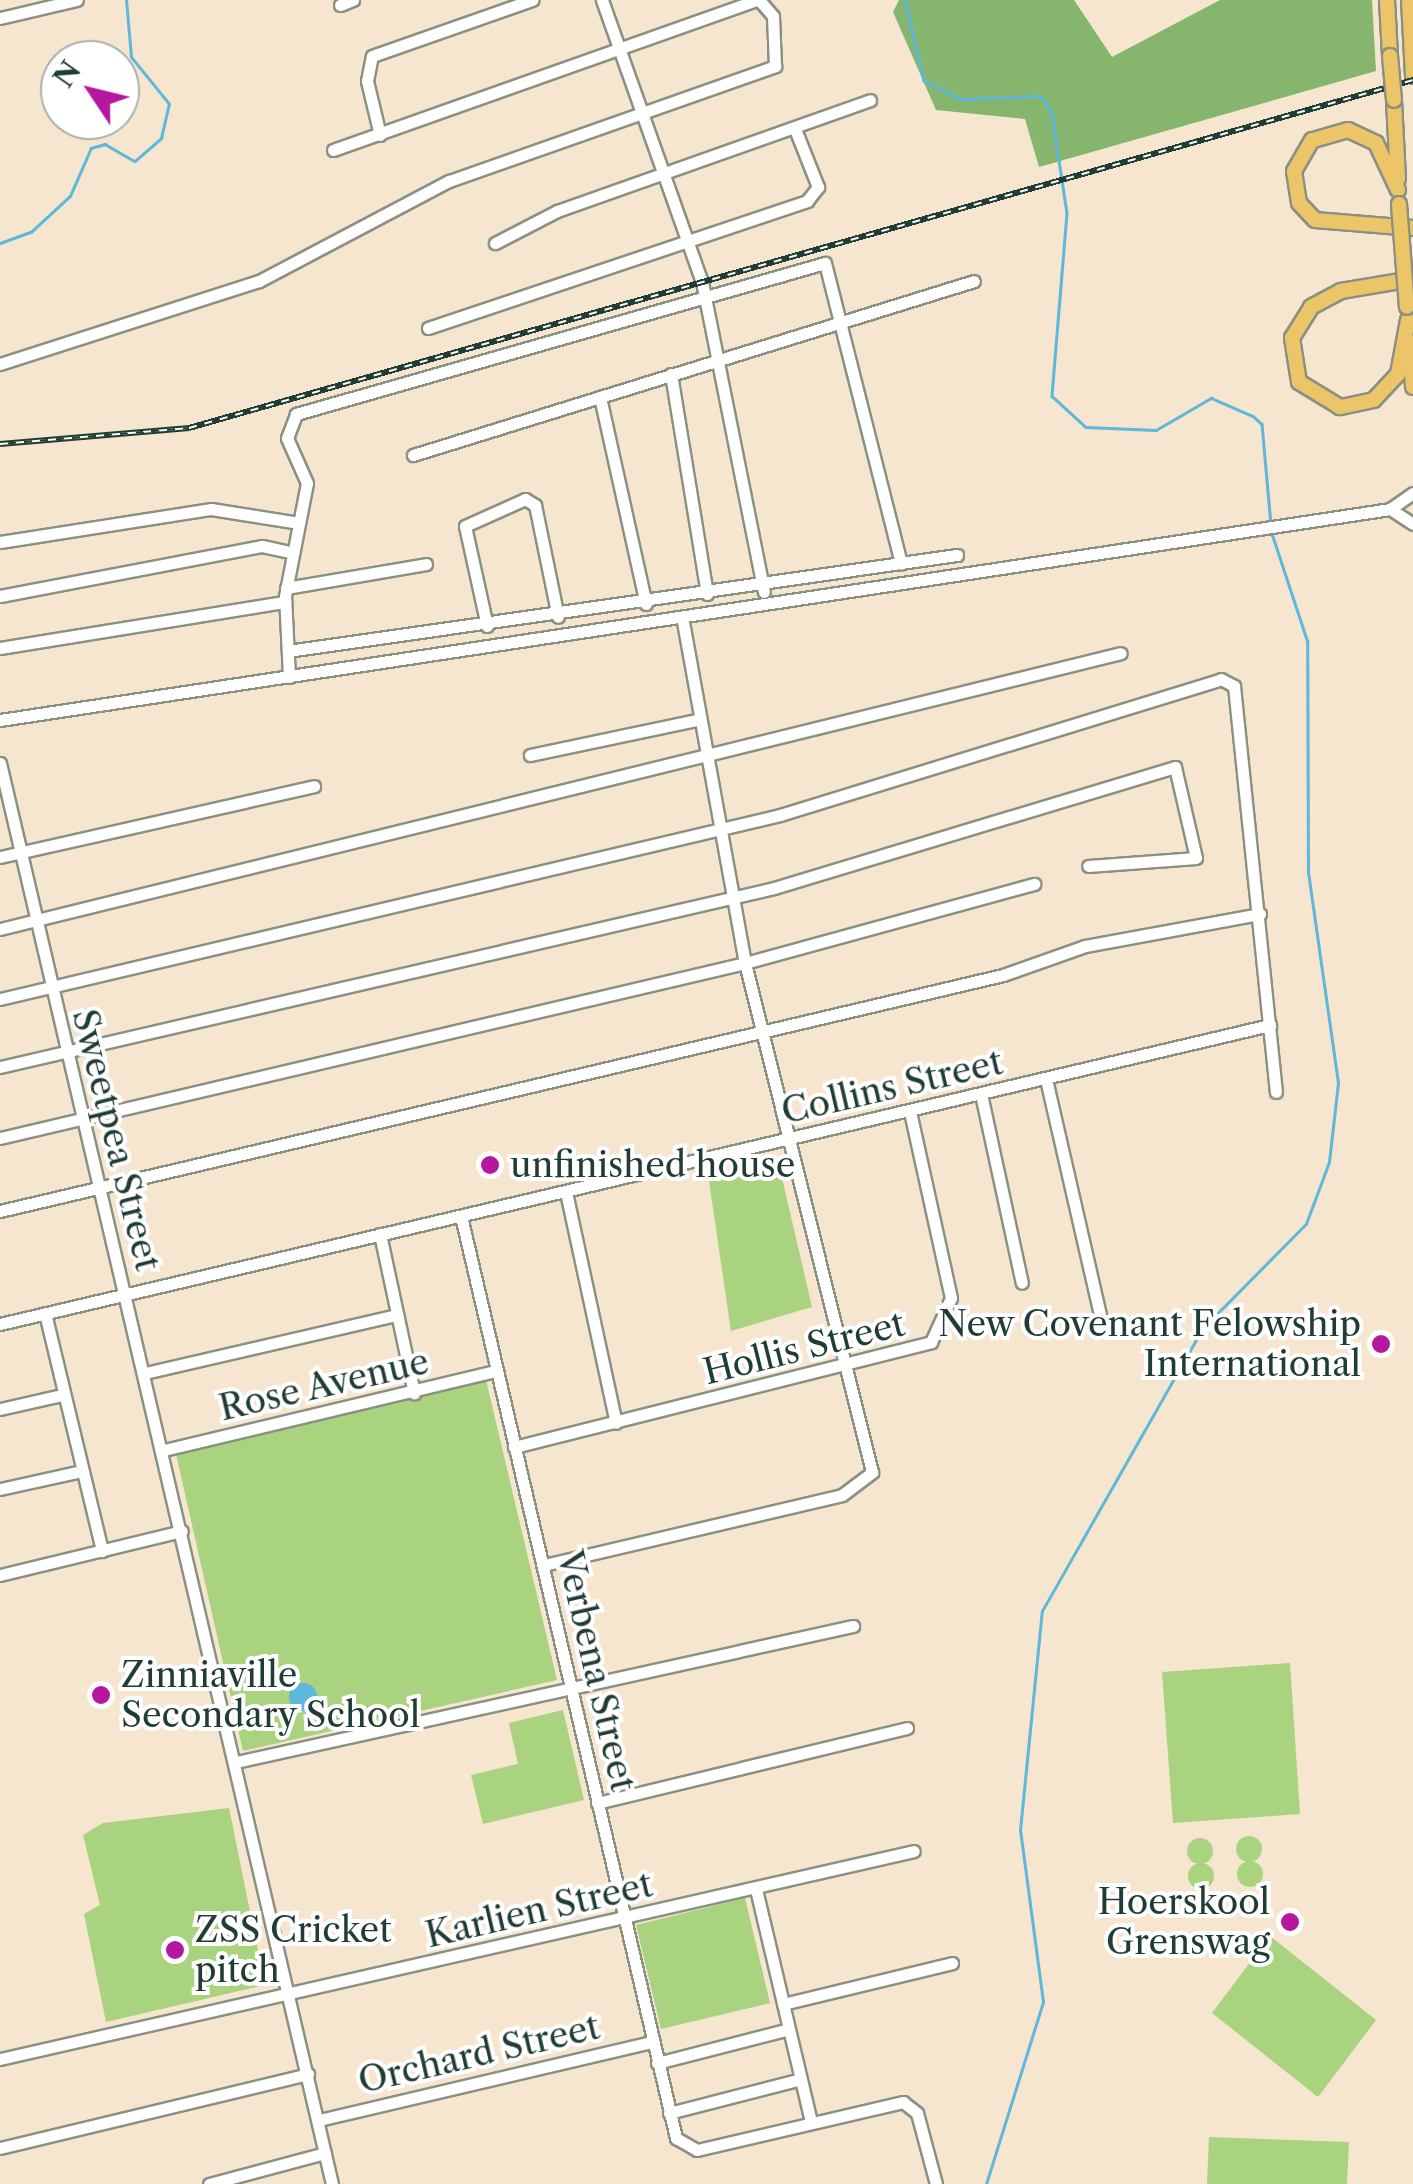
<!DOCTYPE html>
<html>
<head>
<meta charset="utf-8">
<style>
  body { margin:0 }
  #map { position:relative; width:1413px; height:2184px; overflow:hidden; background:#f6e5cf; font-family:"Libre Caslon Text",serif }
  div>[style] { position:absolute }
  .green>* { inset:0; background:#a9d37e }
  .round { border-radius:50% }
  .forest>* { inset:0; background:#86b56d }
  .water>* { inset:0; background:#5db8db }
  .stream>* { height:2.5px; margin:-1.25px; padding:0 1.25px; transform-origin:1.25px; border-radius:1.25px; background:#5db8db }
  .roads { filter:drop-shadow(2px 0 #8a9182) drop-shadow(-2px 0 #8a9182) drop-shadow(0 2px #8a9182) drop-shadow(0 -2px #8a9182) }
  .minor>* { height:11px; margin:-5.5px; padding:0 5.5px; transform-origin:5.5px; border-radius:5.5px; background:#fff }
  .major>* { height:14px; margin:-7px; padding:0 7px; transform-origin:7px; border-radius:7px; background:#edc569 }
  .rail>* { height:6px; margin-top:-3px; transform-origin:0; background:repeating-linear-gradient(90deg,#fff 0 8px,#1f3d34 0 16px); box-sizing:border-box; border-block:2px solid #1f3d34 }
  .bridges { filter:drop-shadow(2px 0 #8a9182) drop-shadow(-2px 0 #8a9182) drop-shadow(0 2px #8a9182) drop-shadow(0 -2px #8a9182) }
  .major-bridge>* { height:14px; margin:-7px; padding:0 7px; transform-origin:7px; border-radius:7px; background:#edc569 }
  .dots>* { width:28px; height:28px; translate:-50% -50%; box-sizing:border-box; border:5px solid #fff; border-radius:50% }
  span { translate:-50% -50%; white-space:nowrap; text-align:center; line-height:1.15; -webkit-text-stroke:8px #fff; paint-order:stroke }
  .street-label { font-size:35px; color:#1f3d34 }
  .poi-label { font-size:35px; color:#1f3d34 }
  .left { translate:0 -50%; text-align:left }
  .right { translate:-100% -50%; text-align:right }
  .north { position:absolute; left:40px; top:40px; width:100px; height:100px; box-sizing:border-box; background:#fff; border:2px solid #a5b1ae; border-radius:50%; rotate:305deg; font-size:28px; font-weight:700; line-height:40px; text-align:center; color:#1f3d34 }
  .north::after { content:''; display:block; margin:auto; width:35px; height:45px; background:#b5179e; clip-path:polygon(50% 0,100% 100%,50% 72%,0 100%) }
</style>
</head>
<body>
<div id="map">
  <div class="green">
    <i style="clip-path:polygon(779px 1165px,812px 1307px,731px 1331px,709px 1181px)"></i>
    <i style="clip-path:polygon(486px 1380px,557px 1680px,243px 1751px,176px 1454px)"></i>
    <i style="clip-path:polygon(1290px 1663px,1300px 1814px,1173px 1823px,1162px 1672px)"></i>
    <i style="clip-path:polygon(563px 1710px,584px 1800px,483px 1824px,471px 1775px,518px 1764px,509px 1723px)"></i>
    <i style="clip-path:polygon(229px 1808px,265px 1985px,106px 2022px,84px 1914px,100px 1905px,83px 1835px,103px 1823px)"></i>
    <i class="round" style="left:1236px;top:1836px;width:26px;height:26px"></i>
    <i class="round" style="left:1187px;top:1838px;width:26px;height:26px"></i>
    <i class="round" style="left:1237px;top:1861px;width:26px;height:26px"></i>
    <i class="round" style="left:1188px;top:1863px;width:26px;height:26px"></i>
    <i style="clip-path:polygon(745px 1898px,770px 2003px,661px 2029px,636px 1925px)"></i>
    <i style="clip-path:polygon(1270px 1936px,1376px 2020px,1318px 2097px,1212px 2013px)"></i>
    <i style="clip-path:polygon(1209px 2137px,1349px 2142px,1347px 2184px,1207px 2184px)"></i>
  </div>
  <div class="forest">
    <i style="clip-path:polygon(899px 0,1074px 0,1112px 57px,1220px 0,1372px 0,1376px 71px,1039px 167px,1025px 119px,936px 110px,893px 12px)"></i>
  </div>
  <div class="water">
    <i class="round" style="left:289px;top:1683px;width:28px;height:28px"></i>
  </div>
  <div class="stream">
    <i style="left:905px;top:0;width:83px;rotate:76.8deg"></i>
    <i style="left:924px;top:81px;width:41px;rotate:25.9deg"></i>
    <i style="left:961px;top:99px;width:80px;rotate:-2.1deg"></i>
    <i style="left:1041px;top:96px;width:20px;rotate:57deg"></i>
    <i style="left:1052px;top:113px;width:101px;rotate:81.5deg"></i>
    <i style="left:1067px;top:213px;width:184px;rotate:94.7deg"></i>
    <i style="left:1052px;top:396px;width:46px;rotate:42.4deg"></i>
    <i style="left:1086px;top:427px;width:70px;rotate:2.5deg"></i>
    <i style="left:1156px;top:430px;width:64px;rotate:-30.2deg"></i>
    <i style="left:1211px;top:398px;width:46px;rotate:23.2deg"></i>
    <i style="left:1253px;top:416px;width:12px;rotate:42deg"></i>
    <i style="left:1262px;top:424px;width:100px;rotate:84.9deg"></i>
    <i style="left:0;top:243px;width:33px;rotate:-20deg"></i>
    <i style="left:31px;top:232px;width:53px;rotate:-42.7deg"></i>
    <i style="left:70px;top:196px;width:52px;rotate:-66.4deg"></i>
    <i style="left:91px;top:148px;width:15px;rotate:-16deg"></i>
    <i style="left:105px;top:144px;width:34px;rotate:30deg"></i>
    <i style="left:135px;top:161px;width:35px;rotate:-41deg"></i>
    <i style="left:161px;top:138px;width:35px;rotate:-77deg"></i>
    <i style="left:169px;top:104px;width:60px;rotate:-129deg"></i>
    <i style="left:131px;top:57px;width:57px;rotate:-95deg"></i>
    <i style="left:986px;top:2184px;width:191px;rotate:-72.6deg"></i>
    <i style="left:1043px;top:2002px;width:174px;rotate:-97.6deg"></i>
    <i style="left:1020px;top:1830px;width:220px;rotate:-84.3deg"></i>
    <i style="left:1042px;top:1611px;width:326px;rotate:-60.4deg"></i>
    <i style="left:1203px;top:1328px;width:146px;rotate:-45.3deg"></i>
    <i style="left:1306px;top:1224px;width:66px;rotate:-69.6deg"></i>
    <i style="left:1329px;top:1162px;width:80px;rotate:-83.5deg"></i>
    <i style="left:1338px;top:1083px;width:213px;rotate:-98.1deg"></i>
    <i style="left:1308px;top:872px;width:231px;rotate:-90.2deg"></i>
    <i style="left:1307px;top:641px;width:115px;rotate:-108.3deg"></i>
  </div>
  <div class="roads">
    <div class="minor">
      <i style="left:602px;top:0;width:299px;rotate:70.5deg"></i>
      <i style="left:702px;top:282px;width:316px;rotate:78.7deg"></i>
      <i style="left:340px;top:5px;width:14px;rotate:-21deg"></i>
      <i style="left:0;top:18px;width:79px;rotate:-13.2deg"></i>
      <i style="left:380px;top:135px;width:56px;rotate:-103.5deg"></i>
      <i style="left:367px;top:81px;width:25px;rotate:-79deg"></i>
      <i style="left:372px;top:56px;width:170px;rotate:-19.3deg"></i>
      <i style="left:333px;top:150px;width:449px;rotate:-19.5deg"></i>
      <i style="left:495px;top:243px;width:70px;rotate:-27.3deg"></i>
      <i style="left:557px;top:211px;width:332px;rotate:-19.5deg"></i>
      <i style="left:428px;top:328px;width:400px;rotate:-18.5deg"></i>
      <i style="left:807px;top:201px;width:18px;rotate:-52deg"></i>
      <i style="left:818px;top:187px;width:62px;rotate:-111.6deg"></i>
      <i style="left:0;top:364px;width:272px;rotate:-17.8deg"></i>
      <i style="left:259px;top:281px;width:215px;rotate:-27.8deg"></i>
      <i style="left:449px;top:181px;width:346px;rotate:-19.4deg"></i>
      <i style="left:775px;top:66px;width:50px;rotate:-92.3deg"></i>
      <i style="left:773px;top:16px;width:21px;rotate:-131deg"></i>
      <i style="left:671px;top:374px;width:223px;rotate:80.7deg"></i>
      <i style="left:600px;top:397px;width:212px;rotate:77.5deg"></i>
      <i style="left:413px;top:455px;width:587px;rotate:-17.23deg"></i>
      <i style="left:1390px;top:509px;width:27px;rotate:33deg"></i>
      <i style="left:0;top:542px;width:214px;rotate:-8.9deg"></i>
      <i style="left:211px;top:509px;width:83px;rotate:9deg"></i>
      <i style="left:286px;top:588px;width:142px;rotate:-9.7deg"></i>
      <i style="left:0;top:596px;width:267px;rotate:-10.8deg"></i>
      <i style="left:262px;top:546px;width:29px;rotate:12deg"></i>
      <i style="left:487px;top:626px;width:102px;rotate:-102.4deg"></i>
      <i style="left:465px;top:526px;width:66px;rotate:-24.2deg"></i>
      <i style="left:525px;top:499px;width:12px;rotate:31deg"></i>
      <i style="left:535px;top:505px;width:114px;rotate:78.4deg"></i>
      <i style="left:0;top:648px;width:289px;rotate:-9.2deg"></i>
      <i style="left:288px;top:651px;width:676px;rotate:-8.17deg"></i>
      <i style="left:289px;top:677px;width:81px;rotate:-92.8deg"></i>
      <i style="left:285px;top:596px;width:115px;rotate:-79deg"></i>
      <i style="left:307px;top:483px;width:49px;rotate:-114deg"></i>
      <i style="left:287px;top:438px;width:26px;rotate:-69deg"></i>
      <i style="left:296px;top:414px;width:550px;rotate:-15.93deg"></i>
      <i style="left:825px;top:263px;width:310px;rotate:75.8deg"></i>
      <i style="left:0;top:720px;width:1406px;rotate:-8.63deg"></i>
      <i style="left:1390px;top:509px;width:28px;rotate:-35deg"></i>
      <i style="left:530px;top:755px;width:170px;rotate:-11.9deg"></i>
      <i style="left:0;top:763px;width:1459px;rotate:76.85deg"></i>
      <i style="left:0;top:857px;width:322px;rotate:-12.7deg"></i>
      <i style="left:0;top:929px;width:1154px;rotate:-13.83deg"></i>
      <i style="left:0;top:999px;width:801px;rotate:-13.27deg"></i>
      <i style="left:780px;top:815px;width:461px;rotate:-17.1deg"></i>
      <i style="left:1221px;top:679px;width:15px;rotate:28deg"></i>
      <i style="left:1234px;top:686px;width:408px;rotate:84.1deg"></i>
      <i style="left:0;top:1067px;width:794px;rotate:-13.02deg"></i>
      <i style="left:774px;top:888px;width:419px;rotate:-16.8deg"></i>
      <i style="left:1175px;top:767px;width:93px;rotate:77deg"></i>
      <i style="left:1196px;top:858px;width:108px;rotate:175.8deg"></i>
      <i style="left:1046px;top:1079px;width:246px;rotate:77.1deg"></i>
      <i style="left:981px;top:1094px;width:193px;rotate:77.8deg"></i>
      <i style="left:0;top:1138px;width:765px;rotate:-13.22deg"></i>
      <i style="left:745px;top:963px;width:300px;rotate:-15.3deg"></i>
      <i style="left:566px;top:1192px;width:236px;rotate:77.8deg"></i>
      <i style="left:0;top:1211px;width:1030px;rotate:-13.24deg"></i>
      <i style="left:1003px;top:975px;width:87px;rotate:-19.5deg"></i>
      <i style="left:1085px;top:946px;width:178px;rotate:-10.4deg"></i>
      <i style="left:461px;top:1216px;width:947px;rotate:76.87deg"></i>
      <i style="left:676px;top:2138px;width:24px;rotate:30deg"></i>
      <i style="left:697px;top:2150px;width:212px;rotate:-13.1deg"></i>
      <i style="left:903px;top:2102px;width:18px;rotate:38deg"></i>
      <i style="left:917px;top:2113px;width:73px;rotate:75deg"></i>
      <i style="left:380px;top:1234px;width:163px;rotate:77.9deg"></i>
      <i style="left:45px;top:1313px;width:245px;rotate:76.5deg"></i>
      <i style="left:0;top:1324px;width:1305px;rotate:-13.25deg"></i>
      <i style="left:145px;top:1373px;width:259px;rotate:-13deg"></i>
      <i style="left:0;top:1409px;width:64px;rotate:-12.7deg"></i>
      <i style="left:514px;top:1447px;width:430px;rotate:-14.1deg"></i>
      <i style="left:931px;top:1342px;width:48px;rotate:-65.6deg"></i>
      <i style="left:951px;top:1298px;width:191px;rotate:-102.4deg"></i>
      <i style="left:164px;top:1450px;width:341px;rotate:-13.4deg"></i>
      <i style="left:0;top:1489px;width:83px;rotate:-12.5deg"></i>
      <i style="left:544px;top:1565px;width:306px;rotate:-13.2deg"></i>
      <i style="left:842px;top:1495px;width:38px;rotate:-37deg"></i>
      <i style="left:872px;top:1472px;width:525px;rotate:-104.01deg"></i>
      <i style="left:745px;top:963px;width:352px;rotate:-100.3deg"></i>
      <i style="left:0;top:1575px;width:187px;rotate:-13.6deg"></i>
      <i style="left:236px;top:1762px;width:632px;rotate:-12.43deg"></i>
      <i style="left:597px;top:1803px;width:319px;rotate:-13.6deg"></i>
      <i style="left:756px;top:1889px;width:239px;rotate:76.7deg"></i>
      <i style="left:783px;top:2004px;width:174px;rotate:-13.6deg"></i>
      <i style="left:0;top:2059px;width:937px;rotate:-12.82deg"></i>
      <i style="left:657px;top:2063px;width:136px;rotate:-14.4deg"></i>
      <i style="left:669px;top:2113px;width:136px;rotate:-14.4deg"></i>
      <i style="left:319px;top:2120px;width:342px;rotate:-13.2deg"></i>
      <i style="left:0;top:2148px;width:317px;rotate:-13.5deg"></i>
      <i style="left:209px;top:2184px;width:120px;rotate:-15deg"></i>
    </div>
    <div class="major">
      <i style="left:1387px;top:0;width:56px;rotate:86.9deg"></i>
      <i style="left:1409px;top:0;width:76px;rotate:87deg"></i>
      <i style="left:1394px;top:100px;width:79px;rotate:87.1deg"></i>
      <i style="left:1398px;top:190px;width:52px;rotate:-115.1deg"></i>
      <i style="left:1376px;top:143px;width:31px;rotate:-155deg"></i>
      <i style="left:1348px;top:130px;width:37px;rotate:164deg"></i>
      <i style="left:1312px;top:140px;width:36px;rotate:120deg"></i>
      <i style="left:1294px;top:171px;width:32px;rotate:81deg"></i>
      <i style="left:1299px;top:203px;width:23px;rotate:47deg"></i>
      <i style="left:1315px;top:220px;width:98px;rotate:4.7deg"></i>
      <i style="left:1408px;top:320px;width:55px;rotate:100.5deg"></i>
      <i style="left:1398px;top:374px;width:35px;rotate:133deg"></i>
      <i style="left:1374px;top:400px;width:35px;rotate:168deg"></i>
      <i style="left:1340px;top:407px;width:48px;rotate:-148.6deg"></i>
      <i style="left:1299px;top:382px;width:45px;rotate:-99deg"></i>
      <i style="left:1292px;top:338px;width:36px;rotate:-58deg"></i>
      <i style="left:1311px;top:307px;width:34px;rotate:-28deg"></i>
      <i style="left:1341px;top:291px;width:73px;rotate:-9.5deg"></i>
      <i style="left:1410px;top:342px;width:45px;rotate:86.2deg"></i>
    </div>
  </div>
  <div class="rail">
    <i style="left:0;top:444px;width:190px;rotate:-4.8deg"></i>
    <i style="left:189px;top:428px;width:1273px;rotate:-15.87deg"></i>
  </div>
  <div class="bridges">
    <div class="major-bridge">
      <i style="left:1390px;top:56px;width:44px;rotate:84.8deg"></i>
      <i style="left:1399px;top:204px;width:103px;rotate:85.6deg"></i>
    </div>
  </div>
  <div class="dots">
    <i style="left:490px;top:1165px;background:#b5179e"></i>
    <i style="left:1381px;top:1344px;background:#b5179e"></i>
    <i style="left:101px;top:1695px;background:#b5179e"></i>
    <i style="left:1290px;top:1922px;background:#b5179e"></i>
    <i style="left:175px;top:1950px;background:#b5179e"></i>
  </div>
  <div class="street-label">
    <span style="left:892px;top:1087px;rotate:-13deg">Collins Street</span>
    <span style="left:116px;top:1140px;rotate:76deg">Sweetpea Street</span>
    <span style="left:804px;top:1348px;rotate:-14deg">Hollis Street</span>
    <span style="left:324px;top:1385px;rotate:-13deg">Rose Avenue</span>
    <span style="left:596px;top:1671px;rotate:77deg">Verbena Street</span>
    <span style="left:539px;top:1910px;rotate:-13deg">Karlien Street</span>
    <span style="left:479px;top:2054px;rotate:-13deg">Orchard Street</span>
  </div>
  <div class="poi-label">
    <span class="left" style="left:510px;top:1165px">unfinished house</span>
    <span class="right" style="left:1361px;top:1344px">New Covenant Felowship<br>International</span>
    <span class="left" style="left:121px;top:1695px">Zinniaville<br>Secondary School</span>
    <span class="right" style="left:1270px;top:1922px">Hoerskool<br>Grenswag</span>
    <span class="left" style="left:195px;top:1950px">ZSS Cricket<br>pitch</span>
  </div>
  <div class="north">N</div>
</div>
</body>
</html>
